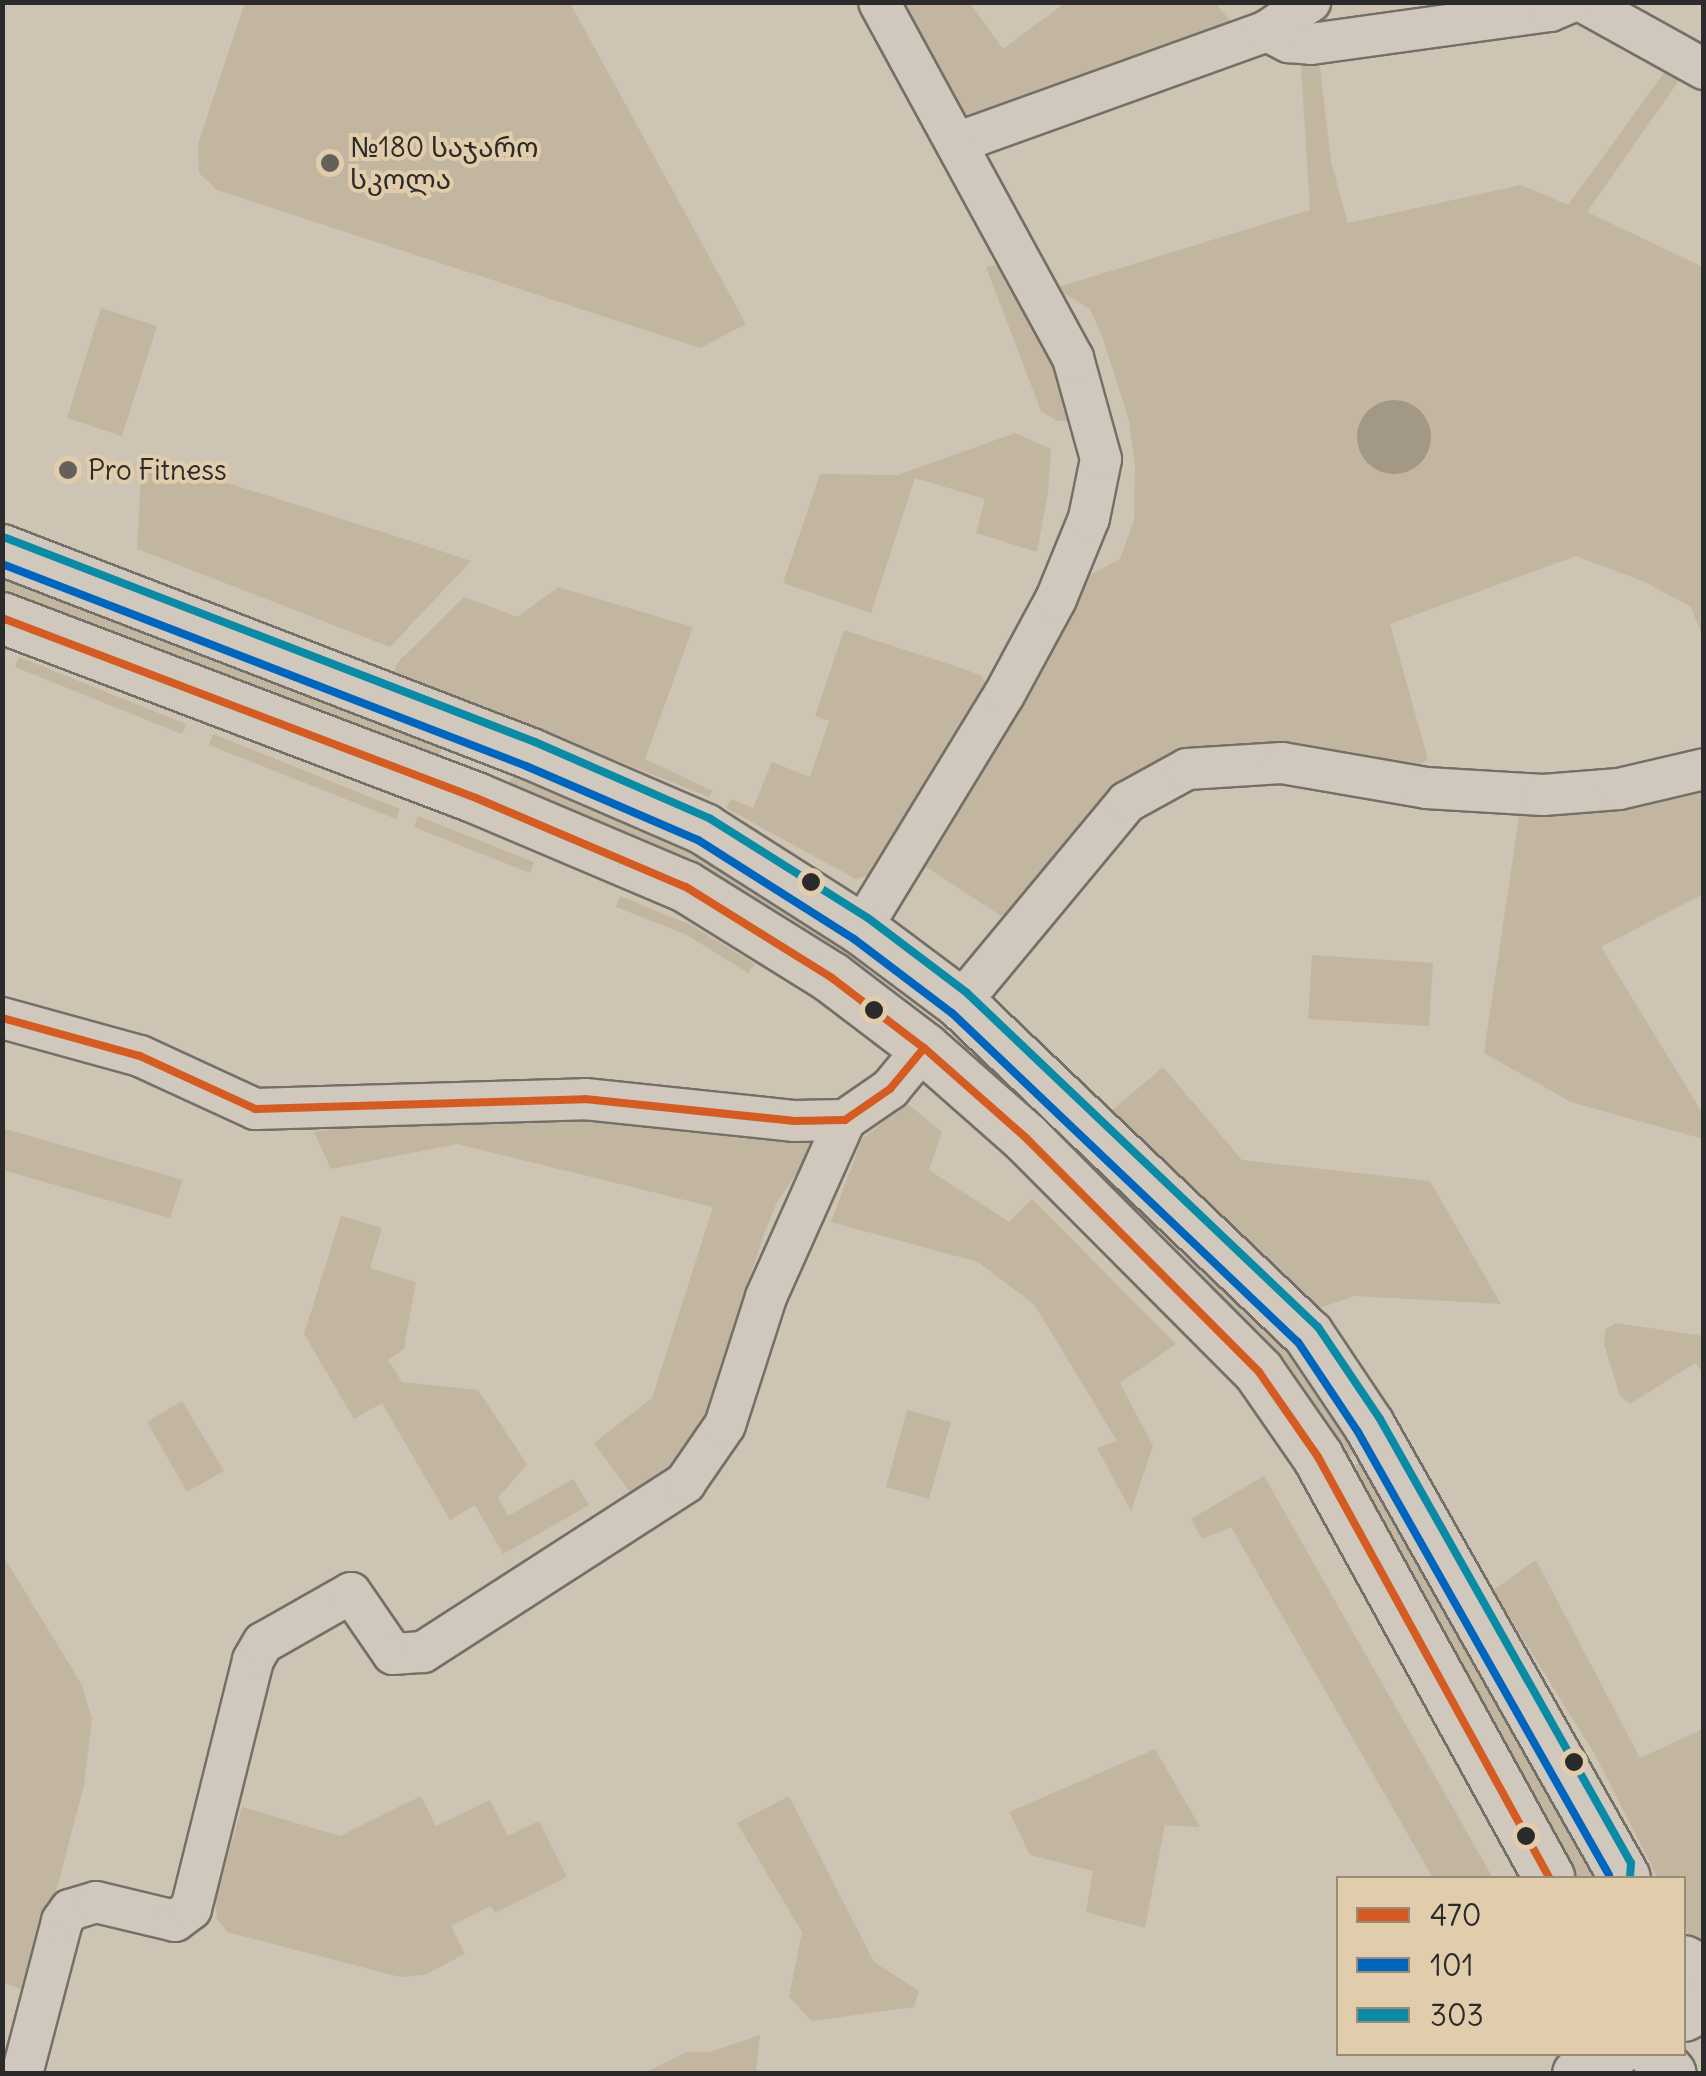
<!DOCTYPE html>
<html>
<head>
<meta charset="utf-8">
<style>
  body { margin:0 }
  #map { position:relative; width:1706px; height:2076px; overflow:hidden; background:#cec4b3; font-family:Delius,"Noto Sans Georgian",sans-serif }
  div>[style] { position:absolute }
  .green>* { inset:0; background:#c3b6a0 }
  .water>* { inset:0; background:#a39786 }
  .round { border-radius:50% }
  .roads { filter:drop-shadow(2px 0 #747068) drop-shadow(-2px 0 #747068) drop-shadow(0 2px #747068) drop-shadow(0 -2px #747068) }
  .minor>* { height:40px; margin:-20px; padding:0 20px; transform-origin:20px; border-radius:20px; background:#d0c8bc }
  .major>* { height:50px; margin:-25px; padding:0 25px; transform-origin:25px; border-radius:25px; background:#d0c8bc }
  .bus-1>* { height:8px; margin:-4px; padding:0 4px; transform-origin:4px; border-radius:4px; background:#d45c23 }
  .bus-2>* { height:8px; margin:-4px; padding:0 4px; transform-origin:4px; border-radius:4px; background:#0065bd }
  .bus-3>* { height:8px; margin:-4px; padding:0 4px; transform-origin:4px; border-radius:4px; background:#0b8aa5 }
  .dots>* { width:28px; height:28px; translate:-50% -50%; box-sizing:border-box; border:5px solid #e1cdac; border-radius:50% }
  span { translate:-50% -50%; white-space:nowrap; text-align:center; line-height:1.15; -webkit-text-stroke:8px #e1cdac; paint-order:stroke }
  .poi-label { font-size:28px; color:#2b2b2b }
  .left { translate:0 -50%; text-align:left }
  .frame { position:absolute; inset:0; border:5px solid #2b2b2b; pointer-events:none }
  .legend { position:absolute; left:1336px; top:1876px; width:350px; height:180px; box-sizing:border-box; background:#e1cdac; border:2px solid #988c78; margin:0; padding:12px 18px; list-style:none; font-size:30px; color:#2b2b2b }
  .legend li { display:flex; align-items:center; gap:20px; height:50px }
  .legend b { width:50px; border:2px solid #988c78 }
</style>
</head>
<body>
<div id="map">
  <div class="green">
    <i style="clip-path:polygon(245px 2px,570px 3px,746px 324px,700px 348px,217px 190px,199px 173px,198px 144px)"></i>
    <i style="clip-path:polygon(897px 3px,970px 3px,1003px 49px,1065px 3px,1216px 3px,1233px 25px,969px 125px)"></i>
    <i style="clip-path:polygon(1672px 62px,1687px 69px,1587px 212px,1703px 267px,1703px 638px,1691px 607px,1645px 582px,1576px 556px,1390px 624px,1428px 759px,1416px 767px,1276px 752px,1195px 748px,1169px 756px,1098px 817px,1012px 923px,917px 861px,1049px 657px,1090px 575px,1120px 559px,1134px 520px,1135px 465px,1129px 420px,1102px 336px,1090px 309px,1055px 288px,1310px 210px,1301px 65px,1320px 66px,1331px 162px,1348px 223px,1521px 185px,1568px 205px)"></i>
    <i style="clip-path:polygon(993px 265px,1002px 268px,1049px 343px,1072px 408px,1069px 421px,1057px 421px,1041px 411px,986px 267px)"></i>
    <i style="clip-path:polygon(101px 308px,157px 326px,122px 436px,67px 418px)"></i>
    <i style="clip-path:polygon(1015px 433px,1051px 449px,1048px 492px,1037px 552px,976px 533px,985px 499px,915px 478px,871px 613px,783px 583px,820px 474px,898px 475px)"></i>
    <i style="clip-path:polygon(142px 456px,408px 540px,471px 561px,390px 647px,137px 549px)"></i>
    <i style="clip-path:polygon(2px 569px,441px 743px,441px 751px,436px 764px,3px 598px)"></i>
    <i style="clip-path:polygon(558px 587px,693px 627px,645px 759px,713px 791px,709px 797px,394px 672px,397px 663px,464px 597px,518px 617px)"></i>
    <i style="clip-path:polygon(844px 630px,964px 669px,982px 676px,988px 688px,870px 875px,856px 879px,726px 808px,731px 799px,753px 808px,772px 762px,810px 777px,829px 721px,815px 716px)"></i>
    <i style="clip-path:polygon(19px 657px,186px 724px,182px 734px,15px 667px)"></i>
    <i style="clip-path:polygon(213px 734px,400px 809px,396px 819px,209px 745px)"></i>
    <i style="clip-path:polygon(516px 772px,664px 832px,872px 959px,859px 976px,504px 789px)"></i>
    <i style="clip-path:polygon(1703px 789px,1703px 894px,1601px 947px,1703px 1114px,1703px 1139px,1571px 1102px,1484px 1053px,1519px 816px)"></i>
    <i style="clip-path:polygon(418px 816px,534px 862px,530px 873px,414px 827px)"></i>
    <i style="clip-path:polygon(620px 896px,691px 925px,755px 964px,748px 973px,687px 935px,616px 907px)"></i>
    <i style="clip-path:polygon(1312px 955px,1433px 963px,1429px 1026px,1308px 1019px)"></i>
    <i style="clip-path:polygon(981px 1055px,1251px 1299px,1363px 1448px,1343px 1461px,973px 1061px)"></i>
    <i style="clip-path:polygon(1163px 1067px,1242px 1160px,1430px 1181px,1501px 1304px,1355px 1296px,1317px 1309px,1110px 1112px)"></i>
    <i style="clip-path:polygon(907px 1103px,942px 1132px,929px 1170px,1009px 1222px,1032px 1199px,1176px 1344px,1120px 1383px,1153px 1446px,1131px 1511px,1097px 1448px,1117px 1441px,1034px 1304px,978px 1262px,831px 1222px,862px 1139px)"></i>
    <i style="clip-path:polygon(488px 1105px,815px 1135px,815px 1146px,777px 1202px,764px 1234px,701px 1429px,679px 1463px,635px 1499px,594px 1443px,652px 1398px,713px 1207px,457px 1144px,331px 1169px,314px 1132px)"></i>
    <i style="clip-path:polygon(2px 1128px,183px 1180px,170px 1218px,3px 1170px)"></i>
    <i style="clip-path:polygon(341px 1216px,382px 1228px,370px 1268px,416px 1282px,404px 1349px,388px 1360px,402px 1382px,478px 1390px,527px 1464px,498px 1498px,508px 1516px,573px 1479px,589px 1505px,503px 1554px,475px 1505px,450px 1520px,382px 1403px,354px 1419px,304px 1334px)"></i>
    <i style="clip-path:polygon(1616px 1323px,1703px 1336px,1703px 1373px,1695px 1363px,1630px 1404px,1620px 1396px,1604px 1344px,1606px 1329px)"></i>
    <i style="clip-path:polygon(182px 1401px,224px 1471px,187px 1492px,147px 1422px)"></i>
    <i style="clip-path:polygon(907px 1410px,951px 1422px,929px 1499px,886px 1487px)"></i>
    <i style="clip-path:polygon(1368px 1458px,1599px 1873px,1596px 1878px,1575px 1878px,1348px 1469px)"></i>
    <i style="clip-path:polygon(1264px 1476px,1493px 1878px,1433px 1878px,1231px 1527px,1202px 1539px,1191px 1519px)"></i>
    <i style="clip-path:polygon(2px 1554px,82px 1685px,92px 1719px,84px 1785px,30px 1992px,3px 1983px)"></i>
    <i style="clip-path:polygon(1536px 1560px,1640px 1758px,1703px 1729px,1703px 1948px,1684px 1928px,1684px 1878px,1658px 1878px,1595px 1755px,1493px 1590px)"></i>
    <i style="clip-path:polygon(1155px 1749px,1200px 1827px,1165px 1825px,1145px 1928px,1086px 1912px,1093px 1871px,1030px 1855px,1009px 1812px)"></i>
    <i style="clip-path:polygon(421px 1796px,436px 1826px,490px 1800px,508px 1836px,539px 1821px,567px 1877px,495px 1913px,491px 1906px,451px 1926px,465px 1954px,424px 1975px,400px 1977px,227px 1932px,217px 1919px,215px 1900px,242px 1807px,340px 1836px)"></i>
    <i style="clip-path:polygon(789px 1796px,874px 1962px,919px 1991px,914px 2007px,812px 2021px,789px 1997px,802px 1932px,737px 1823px)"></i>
    <i style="clip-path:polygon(760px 2035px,756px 2073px,644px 2073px,686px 2052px,710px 2052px)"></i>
  </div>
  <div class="water">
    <i class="round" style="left:1357px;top:400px;width:74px;height:74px"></i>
  </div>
  <div class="roads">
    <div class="minor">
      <i style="left:1583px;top:2px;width:138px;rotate:29deg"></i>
      <i style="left:1267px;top:31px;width:25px;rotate:27deg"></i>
      <i style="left:1289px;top:42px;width:22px;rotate:5deg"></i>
      <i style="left:1311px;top:44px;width:241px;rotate:-7.9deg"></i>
      <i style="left:1550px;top:11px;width:23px;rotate:-23deg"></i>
      <i style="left:959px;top:142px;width:327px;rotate:-19.8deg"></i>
      <i style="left:1267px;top:31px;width:52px;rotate:-34deg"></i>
      <i style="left:861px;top:929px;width:274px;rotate:-58.6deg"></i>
      <i style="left:1004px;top:695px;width:109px;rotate:-61.6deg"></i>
      <i style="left:1056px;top:599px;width:87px;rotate:-67.8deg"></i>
      <i style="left:1089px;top:518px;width:60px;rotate:-78.5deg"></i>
      <i style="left:1101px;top:459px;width:105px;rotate:-105.5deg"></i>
      <i style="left:1073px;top:358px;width:405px;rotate:-118.6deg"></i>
      <i style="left:960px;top:1003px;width:261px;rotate:-50.3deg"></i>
      <i style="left:1127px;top:802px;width:68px;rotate:-28.8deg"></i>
      <i style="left:1187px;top:769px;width:95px;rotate:-3.6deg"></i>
      <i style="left:1282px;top:763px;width:146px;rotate:9.8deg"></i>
      <i style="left:1426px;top:788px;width:117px;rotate:3.4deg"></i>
      <i style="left:1543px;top:795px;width:76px;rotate:-4.5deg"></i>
      <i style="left:1619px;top:789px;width:87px;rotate:-13.2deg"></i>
      <i style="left:2px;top:1018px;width:143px;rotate:15.4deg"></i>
      <i style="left:140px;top:1056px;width:127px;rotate:24.7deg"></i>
      <i style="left:255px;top:1109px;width:330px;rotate:-1.7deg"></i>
      <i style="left:585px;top:1099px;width:209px;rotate:6deg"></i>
      <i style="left:793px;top:1121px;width:52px;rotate:-1.1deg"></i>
      <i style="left:845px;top:1120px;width:55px;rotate:-34.6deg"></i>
      <i style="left:890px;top:1089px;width:53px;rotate:-50.3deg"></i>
      <i style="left:22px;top:2074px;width:158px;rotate:-75.3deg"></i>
      <i style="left:62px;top:1921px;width:14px;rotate:-54deg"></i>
      <i style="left:70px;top:1910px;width:27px;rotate:-17deg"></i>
      <i style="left:96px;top:1902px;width:81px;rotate:13.5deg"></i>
      <i style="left:175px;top:1921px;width:20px;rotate:-37deg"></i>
      <i style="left:191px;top:1909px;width:257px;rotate:-76deg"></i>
      <i style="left:253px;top:1660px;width:20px;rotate:-60deg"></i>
      <i style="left:263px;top:1643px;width:101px;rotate:-29.6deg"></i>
      <i style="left:351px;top:1593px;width:74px;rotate:55.5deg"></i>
      <i style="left:393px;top:1654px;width:30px;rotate:-4deg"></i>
      <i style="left:423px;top:1652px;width:312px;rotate:-32.8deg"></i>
      <i style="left:685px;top:1483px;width:70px;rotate:-55.4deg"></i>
      <i style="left:725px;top:1425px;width:134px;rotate:-72.2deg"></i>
      <i style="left:766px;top:1297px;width:194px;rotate:-65.9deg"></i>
    </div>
    <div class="major">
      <i style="left:2px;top:550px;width:567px;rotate:21.09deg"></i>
      <i style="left:531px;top:754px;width:189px;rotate:23.4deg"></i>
      <i style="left:704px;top:829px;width:186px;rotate:32.5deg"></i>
      <i style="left:861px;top:929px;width:124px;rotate:36.8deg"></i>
      <i style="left:960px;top:1003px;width:480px;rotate:43.6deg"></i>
      <i style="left:1308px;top:1334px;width:110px;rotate:56.2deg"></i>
      <i style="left:1369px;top:1425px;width:520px;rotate:60.53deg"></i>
      <i style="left:2px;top:618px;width:507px;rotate:20.79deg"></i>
      <i style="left:476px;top:798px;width:228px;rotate:23deg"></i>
      <i style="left:686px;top:887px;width:172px;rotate:31.9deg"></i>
      <i style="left:832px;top:978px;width:116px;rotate:37.3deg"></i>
      <i style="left:924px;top:1048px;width:136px;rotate:41.4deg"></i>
      <i style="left:1026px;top:1138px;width:330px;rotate:45.1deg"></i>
      <i style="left:1259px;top:1372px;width:103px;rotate:55.2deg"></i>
      <i style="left:1318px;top:1457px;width:480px;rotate:61.2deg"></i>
      <i style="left:1684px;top:1961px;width:23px;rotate:29deg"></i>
      <i style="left:1684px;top:2016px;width:23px;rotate:-29deg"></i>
      <i style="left:1654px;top:2054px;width:26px;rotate:50deg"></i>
      <i style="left:1578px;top:2074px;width:41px;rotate:-29.1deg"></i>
    </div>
  </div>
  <div class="bus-1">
    <i style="left:2px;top:618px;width:507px;rotate:20.79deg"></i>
    <i style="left:476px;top:798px;width:228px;rotate:23deg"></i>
    <i style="left:686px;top:887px;width:172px;rotate:31.9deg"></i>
    <i style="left:832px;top:978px;width:116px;rotate:37.3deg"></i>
    <i style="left:924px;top:1048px;width:136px;rotate:41.4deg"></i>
    <i style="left:1026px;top:1138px;width:330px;rotate:45.1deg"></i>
    <i style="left:1259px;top:1372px;width:103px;rotate:55.2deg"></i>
    <i style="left:1318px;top:1457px;width:480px;rotate:61.2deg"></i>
    <i style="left:2px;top:1018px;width:143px;rotate:15.4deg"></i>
    <i style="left:140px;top:1056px;width:127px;rotate:24.7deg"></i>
    <i style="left:255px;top:1109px;width:330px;rotate:-1.7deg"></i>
    <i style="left:585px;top:1099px;width:209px;rotate:6deg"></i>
    <i style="left:793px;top:1121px;width:52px;rotate:-1.1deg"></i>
    <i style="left:845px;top:1120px;width:55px;rotate:-34.6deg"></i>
    <i style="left:890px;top:1089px;width:53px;rotate:-50.3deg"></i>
  </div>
  <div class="bus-2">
    <i style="left:2px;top:564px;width:562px;rotate:21.08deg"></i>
    <i style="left:526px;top:766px;width:187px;rotate:23.3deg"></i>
    <i style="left:698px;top:840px;width:185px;rotate:32.4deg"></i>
    <i style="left:854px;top:939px;width:123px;rotate:37.1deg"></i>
    <i style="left:952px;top:1013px;width:477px;rotate:43.6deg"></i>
    <i style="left:1298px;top:1342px;width:108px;rotate:56.3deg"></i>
    <i style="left:1358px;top:1432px;width:509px;rotate:60.46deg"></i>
  </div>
  <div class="bus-3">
    <i style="left:6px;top:538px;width:567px;rotate:21.09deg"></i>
    <i style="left:535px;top:742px;width:190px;rotate:23.6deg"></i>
    <i style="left:709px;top:818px;width:188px;rotate:32.2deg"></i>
    <i style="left:868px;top:918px;width:124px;rotate:37.1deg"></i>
    <i style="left:967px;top:993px;width:485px;rotate:43.6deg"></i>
    <i style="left:1318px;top:1327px;width:111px;rotate:56deg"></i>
    <i style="left:1380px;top:1419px;width:510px;rotate:60.52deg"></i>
    <i style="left:1631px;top:1863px;width:15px;rotate:94deg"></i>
  </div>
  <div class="dots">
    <i style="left:330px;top:163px;background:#64615b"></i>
    <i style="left:68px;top:470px;background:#64615b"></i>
    <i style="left:811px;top:882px;background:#2b2b2b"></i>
    <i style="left:874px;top:1010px;background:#2b2b2b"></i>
    <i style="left:1574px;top:1762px;background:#2b2b2b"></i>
    <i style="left:1526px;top:1836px;background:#2b2b2b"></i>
  </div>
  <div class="poi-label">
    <span class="left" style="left:350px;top:163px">№180 საჯარო<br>სკოლა</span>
    <span class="left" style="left:88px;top:470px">Pro Fitness</span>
  </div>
  <div class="frame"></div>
  <ul class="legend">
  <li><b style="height:12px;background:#d45c23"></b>470</li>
  <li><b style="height:12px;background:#0065bd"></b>101</li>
  <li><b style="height:12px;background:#0b8aa5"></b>303</li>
  </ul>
</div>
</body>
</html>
